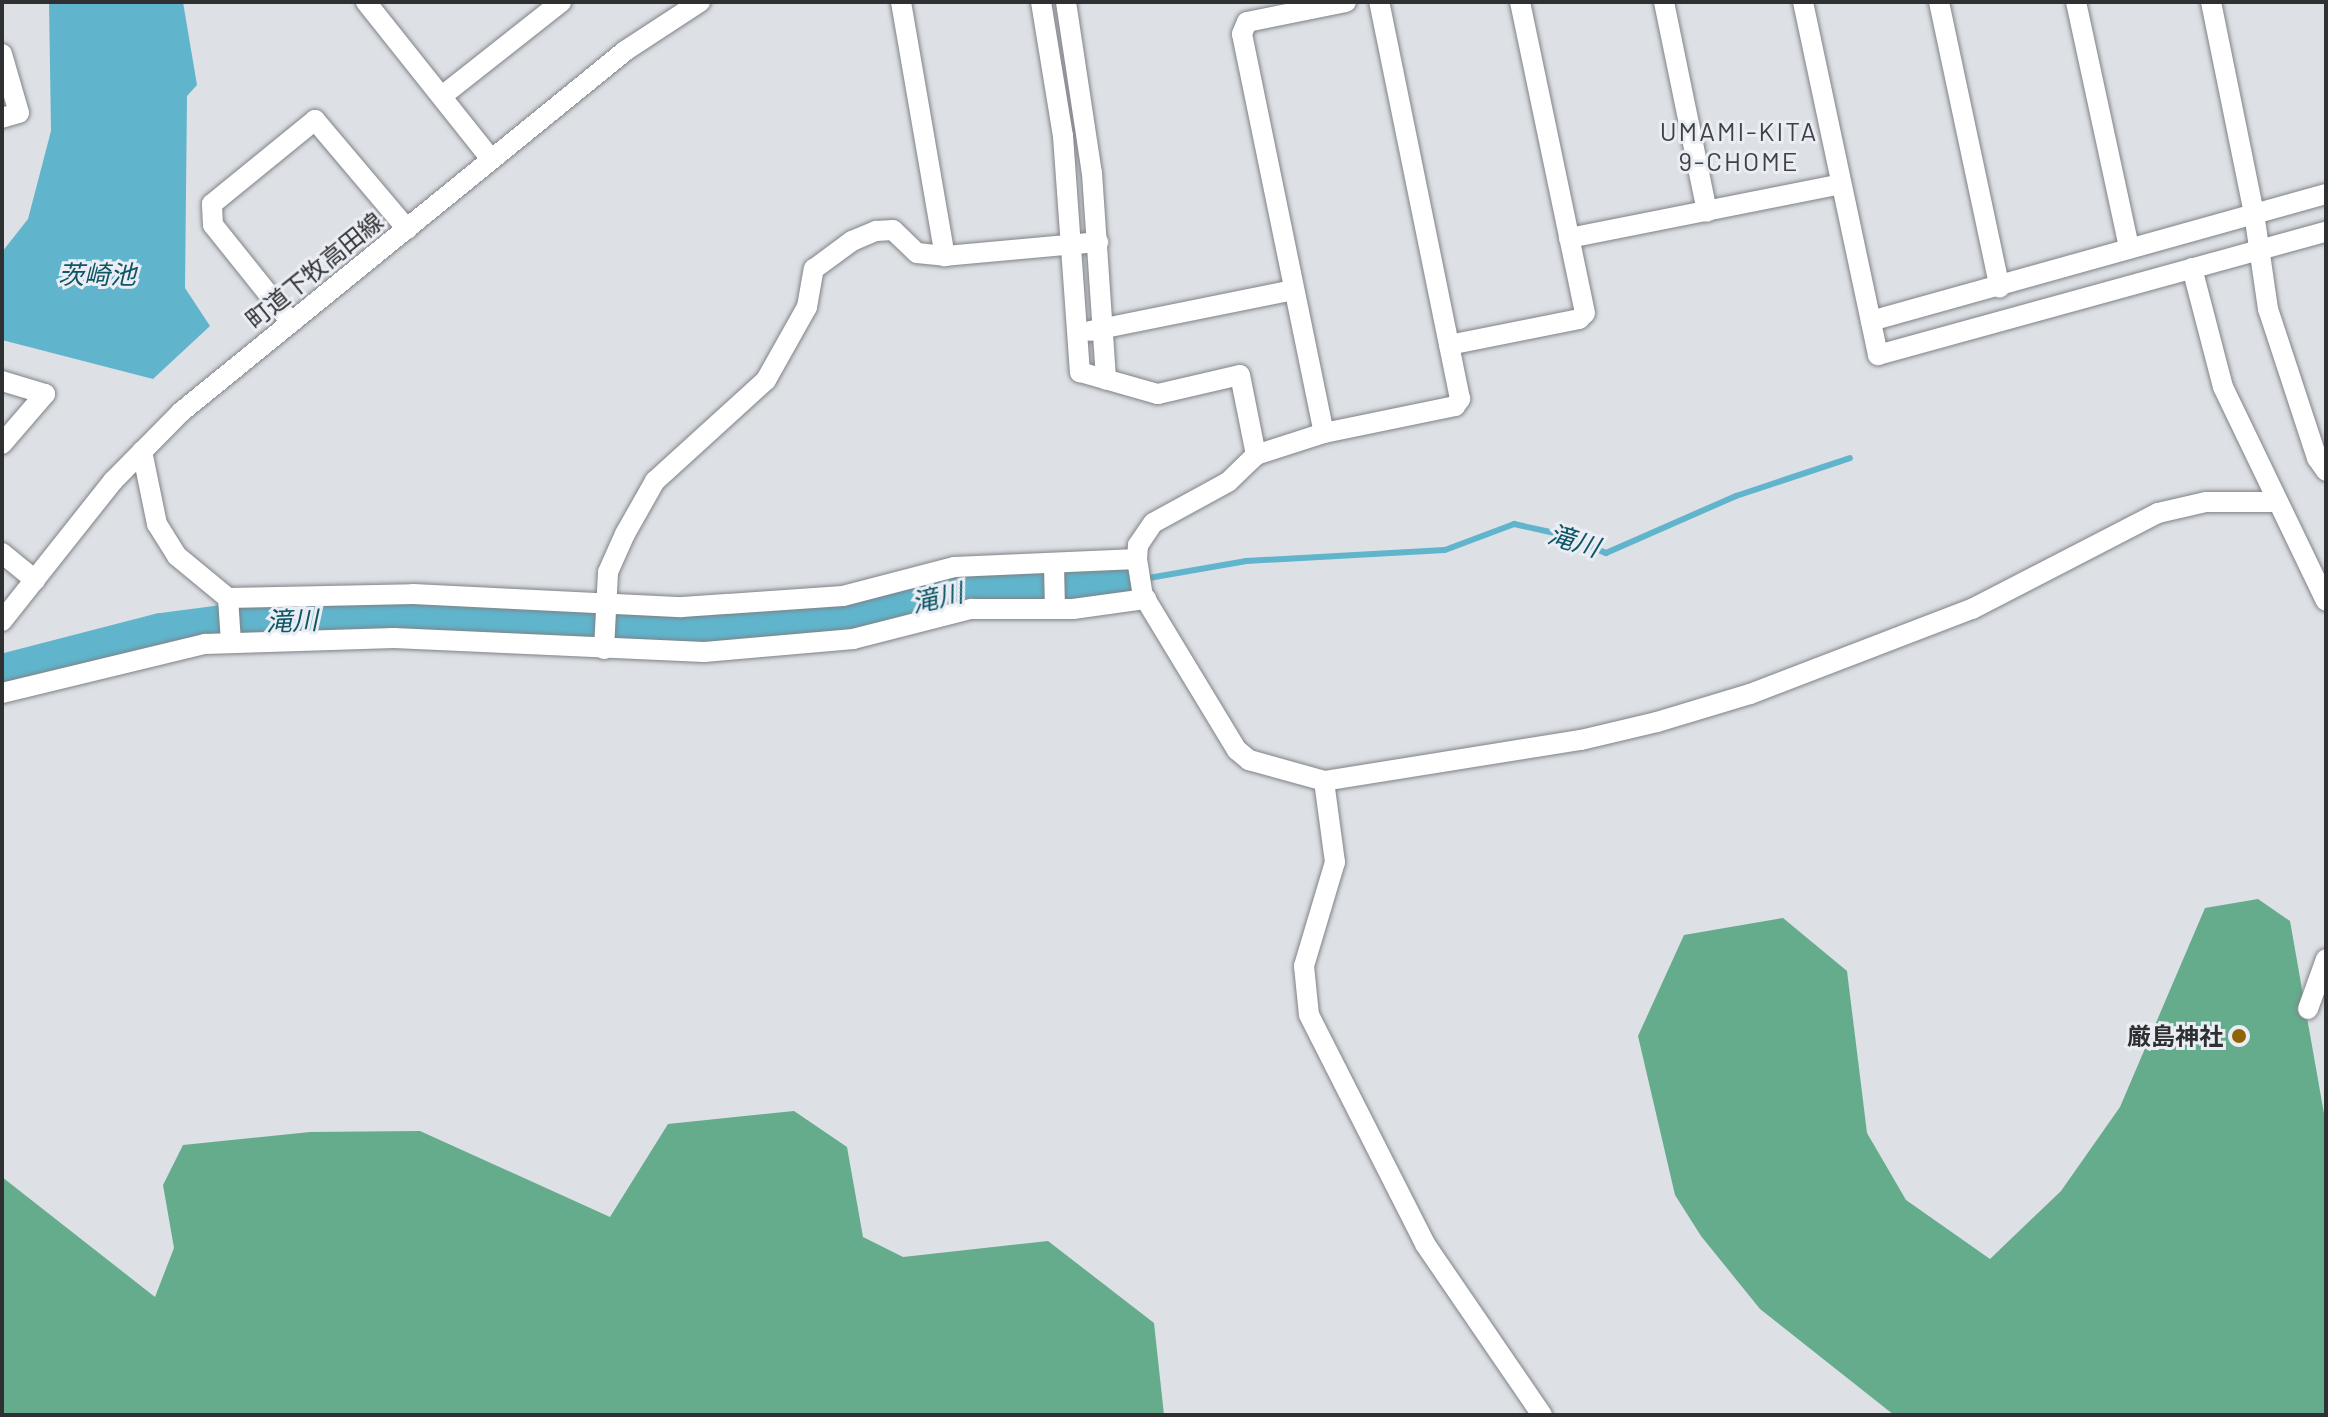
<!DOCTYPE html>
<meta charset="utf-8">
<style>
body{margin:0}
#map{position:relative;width:2328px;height:1417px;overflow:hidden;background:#dde0e5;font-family:Barlow,"Noto Sans JP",sans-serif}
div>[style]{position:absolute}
.forest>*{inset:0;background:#64ac8c}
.water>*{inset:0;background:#60b5cc}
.stream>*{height:6px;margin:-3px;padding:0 3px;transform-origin:3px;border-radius:3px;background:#60b5cc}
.river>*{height:34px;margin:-17px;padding:0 17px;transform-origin:17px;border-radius:17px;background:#60b5cc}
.roads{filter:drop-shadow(0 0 2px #7f8287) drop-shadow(0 0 2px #7f8287)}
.minor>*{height:20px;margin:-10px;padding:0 10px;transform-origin:10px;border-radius:10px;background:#fff}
.dots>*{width:22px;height:22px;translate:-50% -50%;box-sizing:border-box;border:4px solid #eaedf3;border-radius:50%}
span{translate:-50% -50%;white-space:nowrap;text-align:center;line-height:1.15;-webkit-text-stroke:6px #eaedf3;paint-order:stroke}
.street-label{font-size:24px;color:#2f3032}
.poi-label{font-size:24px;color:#2f3032;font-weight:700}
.right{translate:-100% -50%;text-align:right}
.neighbourhood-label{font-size:26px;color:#3f4145;letter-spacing:2px}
.water-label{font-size:26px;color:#0d5666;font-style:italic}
.frame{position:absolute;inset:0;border:4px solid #2f3032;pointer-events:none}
</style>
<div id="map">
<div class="forest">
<div style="clip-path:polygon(2258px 899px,2290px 921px,2326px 1125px,2326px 1415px,1894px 1415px,1760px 1309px,1701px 1236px,1675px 1195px,1638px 1036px,1684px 935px,1783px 918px,1847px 971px,1867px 1133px,1906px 1200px,1990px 1259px,2061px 1191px,2120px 1107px,2205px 908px)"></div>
<div style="clip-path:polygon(794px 1111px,847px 1147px,863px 1237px,903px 1257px,1048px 1241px,1154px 1323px,1164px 1415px,2px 1415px,2px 1177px,155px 1297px,174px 1248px,163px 1185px,183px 1145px,310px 1132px,420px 1131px,610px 1217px,668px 1124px)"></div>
</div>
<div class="water">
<div style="clip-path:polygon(49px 2px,183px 2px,197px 85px,187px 96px,185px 288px,210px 326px,153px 379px,2px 340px,2px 252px,28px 219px,51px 131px)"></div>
</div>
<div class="stream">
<div style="left:1143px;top:579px;width:105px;rotate:-9.9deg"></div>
<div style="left:1246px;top:561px;width:199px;rotate:-3.2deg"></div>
<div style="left:1445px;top:550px;width:74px;rotate:-20.6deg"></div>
<div style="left:1514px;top:524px;width:51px;rotate:12.4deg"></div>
<div style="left:1564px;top:535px;width:46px;rotate:23.2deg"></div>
<div style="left:1606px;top:553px;width:142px;rotate:-23.7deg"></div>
<div style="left:1736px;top:496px;width:120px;rotate:-18.4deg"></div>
</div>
<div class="river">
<div style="left:2px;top:671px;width:164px;rotate:-14.5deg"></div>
<div style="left:161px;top:630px;width:92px;rotate:-7.5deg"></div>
<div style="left:252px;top:618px;width:185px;rotate:-0.3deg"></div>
<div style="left:437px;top:617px;width:274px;rotate:2.3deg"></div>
<div style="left:711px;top:628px;width:158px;rotate:-5.1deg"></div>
<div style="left:868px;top:614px;width:100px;rotate:-15deg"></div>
<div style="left:965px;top:588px;width:166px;rotate:-2.4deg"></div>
</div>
<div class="roads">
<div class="minor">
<div style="left:366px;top:2px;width:201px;rotate:51.5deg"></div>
<div style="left:901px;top:2px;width:258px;rotate:80.2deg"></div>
<div style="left:945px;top:256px;width:154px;rotate:-5.2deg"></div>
<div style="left:1041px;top:2px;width:136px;rotate:80.7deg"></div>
<div style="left:1063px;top:136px;width:237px;rotate:85.9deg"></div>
<div style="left:1080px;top:372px;width:81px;rotate:15.8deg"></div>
<div style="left:1158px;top:394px;width:84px;rotate:-13deg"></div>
<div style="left:1240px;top:375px;width:82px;rotate:78.7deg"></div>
<div style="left:1066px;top:2px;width:173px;rotate:81.4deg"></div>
<div style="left:1092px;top:173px;width:207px;rotate:86.1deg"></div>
<div style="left:1346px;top:2px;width:101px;rotate:168.6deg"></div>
<div style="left:1247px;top:22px;width:13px;rotate:113deg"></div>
<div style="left:1242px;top:34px;width:407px;rotate:78.4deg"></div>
<div style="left:1324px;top:433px;width:134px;rotate:-11.6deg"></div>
<div style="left:1455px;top:406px;width:9px;rotate:-54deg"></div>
<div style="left:1460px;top:399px;width:405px;rotate:-101.5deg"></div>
<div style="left:1664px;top:2px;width:214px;rotate:78.4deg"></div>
<div style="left:1803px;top:2px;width:361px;rotate:78deg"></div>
<div style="left:1878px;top:355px;width:465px;rotate:-15.4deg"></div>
<div style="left:1939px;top:2px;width:292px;rotate:78deg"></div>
<div style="left:2076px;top:2px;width:252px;rotate:77.8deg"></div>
<div style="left:2211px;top:2px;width:215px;rotate:78.5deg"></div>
<div style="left:2254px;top:213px;width:97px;rotate:81.7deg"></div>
<div style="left:2268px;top:309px;width:157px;rotate:71.8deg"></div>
<div style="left:2317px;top:458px;width:16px;rotate:55deg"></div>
<div style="left:2px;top:54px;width:61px;rotate:73.9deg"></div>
<div style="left:19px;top:113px;width:18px;rotate:164deg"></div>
<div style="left:442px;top:96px;width:152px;rotate:-38.3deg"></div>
<div style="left:1569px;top:238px;width:277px;rotate:-11.2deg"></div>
<div style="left:2192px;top:268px;width:123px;rotate:75.4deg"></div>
<div style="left:2223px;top:387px;width:237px;rotate:64.3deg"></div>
<div style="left:290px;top:321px;width:123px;rotate:-128.7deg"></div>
<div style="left:213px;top:225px;width:21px;rotate:-93deg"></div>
<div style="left:212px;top:204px;width:133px;rotate:-39.2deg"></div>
<div style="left:315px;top:120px;width:143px;rotate:49.8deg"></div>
<div style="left:1871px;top:321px;width:472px;rotate:-15.6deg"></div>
<div style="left:1090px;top:331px;width:207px;rotate:-11.4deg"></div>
<div style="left:1449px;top:345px;width:133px;rotate:-11.3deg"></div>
<div style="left:1579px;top:319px;width:8px;rotate:-45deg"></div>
<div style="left:1585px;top:313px;width:318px;rotate:-101.8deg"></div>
<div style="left:2px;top:381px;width:45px;rotate:16.8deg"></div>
<div style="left:45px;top:394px;width:66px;rotate:130.7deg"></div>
<div style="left:1324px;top:433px;width:71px;rotate:162.1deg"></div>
<div style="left:1256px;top:455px;width:39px;rotate:136deg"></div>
<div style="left:1228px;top:482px;width:85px;rotate:151.3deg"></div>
<div style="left:1153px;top:523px;width:27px;rotate:124deg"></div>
<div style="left:1138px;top:545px;width:14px;rotate:94deg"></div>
<div style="left:1137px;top:559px;width:36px;rotate:81deg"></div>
<div style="left:1143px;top:595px;width:181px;rotate:58.8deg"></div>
<div style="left:1237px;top:750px;width:16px;rotate:40deg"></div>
<div style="left:1249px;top:760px;width:78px;rotate:15.6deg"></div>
<div style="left:1324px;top:781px;width:260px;rotate:-9.1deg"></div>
<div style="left:1581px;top:740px;width:78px;rotate:-13.3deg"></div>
<div style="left:1657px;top:722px;width:97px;rotate:-16.8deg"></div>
<div style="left:1750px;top:694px;width:238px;rotate:-21deg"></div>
<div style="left:1972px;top:609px;width:209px;rotate:-27.3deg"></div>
<div style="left:2158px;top:513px;width:49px;rotate:-12.9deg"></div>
<div style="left:2206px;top:502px;width:72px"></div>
<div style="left:142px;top:451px;width:75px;rotate:78.4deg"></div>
<div style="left:157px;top:524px;width:38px;rotate:58deg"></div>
<div style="left:177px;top:556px;width:66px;rotate:39.5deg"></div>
<div style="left:228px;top:598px;width:44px;rotate:86.1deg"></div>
<div style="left:2px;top:553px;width:43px;rotate:39.3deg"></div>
<div style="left:1054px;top:565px;width:43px;rotate:88.7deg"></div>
<div style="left:228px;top:598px;width:185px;rotate:-1.2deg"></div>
<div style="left:413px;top:594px;width:269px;rotate:2.8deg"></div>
<div style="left:682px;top:607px;width:161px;rotate:-3.9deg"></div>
<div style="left:843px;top:596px;width:115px;rotate:-14.6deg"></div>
<div style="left:954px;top:567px;width:183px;rotate:-2.5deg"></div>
<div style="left:2px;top:621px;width:179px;rotate:-51.6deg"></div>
<div style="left:113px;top:481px;width:97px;rotate:-45.4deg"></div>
<div style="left:181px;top:412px;width:572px;rotate:-39.11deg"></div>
<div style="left:625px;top:51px;width:90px;rotate:-33.2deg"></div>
<div style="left:604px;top:649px;width:77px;rotate:-87deg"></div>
<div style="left:608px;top:572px;width:42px;rotate:-65.9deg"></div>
<div style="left:625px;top:534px;width:61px;rotate:-60.5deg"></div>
<div style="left:655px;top:481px;width:150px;rotate:-42.3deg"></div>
<div style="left:766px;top:380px;width:84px;rotate:-60.7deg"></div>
<div style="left:807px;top:307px;width:39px;rotate:-80deg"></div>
<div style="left:814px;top:269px;width:47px;rotate:-36.4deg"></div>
<div style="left:852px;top:241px;width:26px;rotate:-23deg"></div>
<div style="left:876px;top:231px;width:17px;rotate:-3deg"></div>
<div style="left:893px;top:230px;width:33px;rotate:44deg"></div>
<div style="left:917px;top:253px;width:28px;rotate:6deg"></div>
<div style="left:2px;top:693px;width:209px;rotate:-13.6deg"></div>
<div style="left:205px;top:644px;width:189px;rotate:-1.8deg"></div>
<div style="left:394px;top:638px;width:310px;rotate:2.6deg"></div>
<div style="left:704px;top:652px;width:150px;rotate:-5deg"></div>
<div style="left:853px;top:639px;width:122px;rotate:-14.3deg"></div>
<div style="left:971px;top:609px;width:102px"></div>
<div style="left:1073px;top:609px;width:74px;rotate:-7.8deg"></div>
<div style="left:1324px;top:781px;width:82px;rotate:82.3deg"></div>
<div style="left:1335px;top:862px;width:109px;rotate:106.6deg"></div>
<div style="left:1304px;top:966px;width:49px;rotate:84.2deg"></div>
<div style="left:1309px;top:1015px;width:257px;rotate:63.1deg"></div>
<div style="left:1425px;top:1244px;width:207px;rotate:55.6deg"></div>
<div style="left:2308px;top:1009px;width:53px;rotate:-70.2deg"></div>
</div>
</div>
<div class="dots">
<div style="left:2239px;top:1036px;background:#8d6408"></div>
</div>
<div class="street-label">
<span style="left:314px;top:270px;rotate:-39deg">町道下牧高田線</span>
</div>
<div class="poi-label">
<span class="right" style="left:2223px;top:1036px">厳島神社</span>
</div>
<div class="neighbourhood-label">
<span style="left:1739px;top:146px">UMAMI-KITA<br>9-CHOME</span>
</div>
<div class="water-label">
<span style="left:97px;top:274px">茨崎池</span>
<span style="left:1574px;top:540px;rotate:17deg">滝川</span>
<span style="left:937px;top:597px;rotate:-13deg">滝川</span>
<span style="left:292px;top:620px;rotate:-2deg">滝川</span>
</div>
<div class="frame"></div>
</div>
